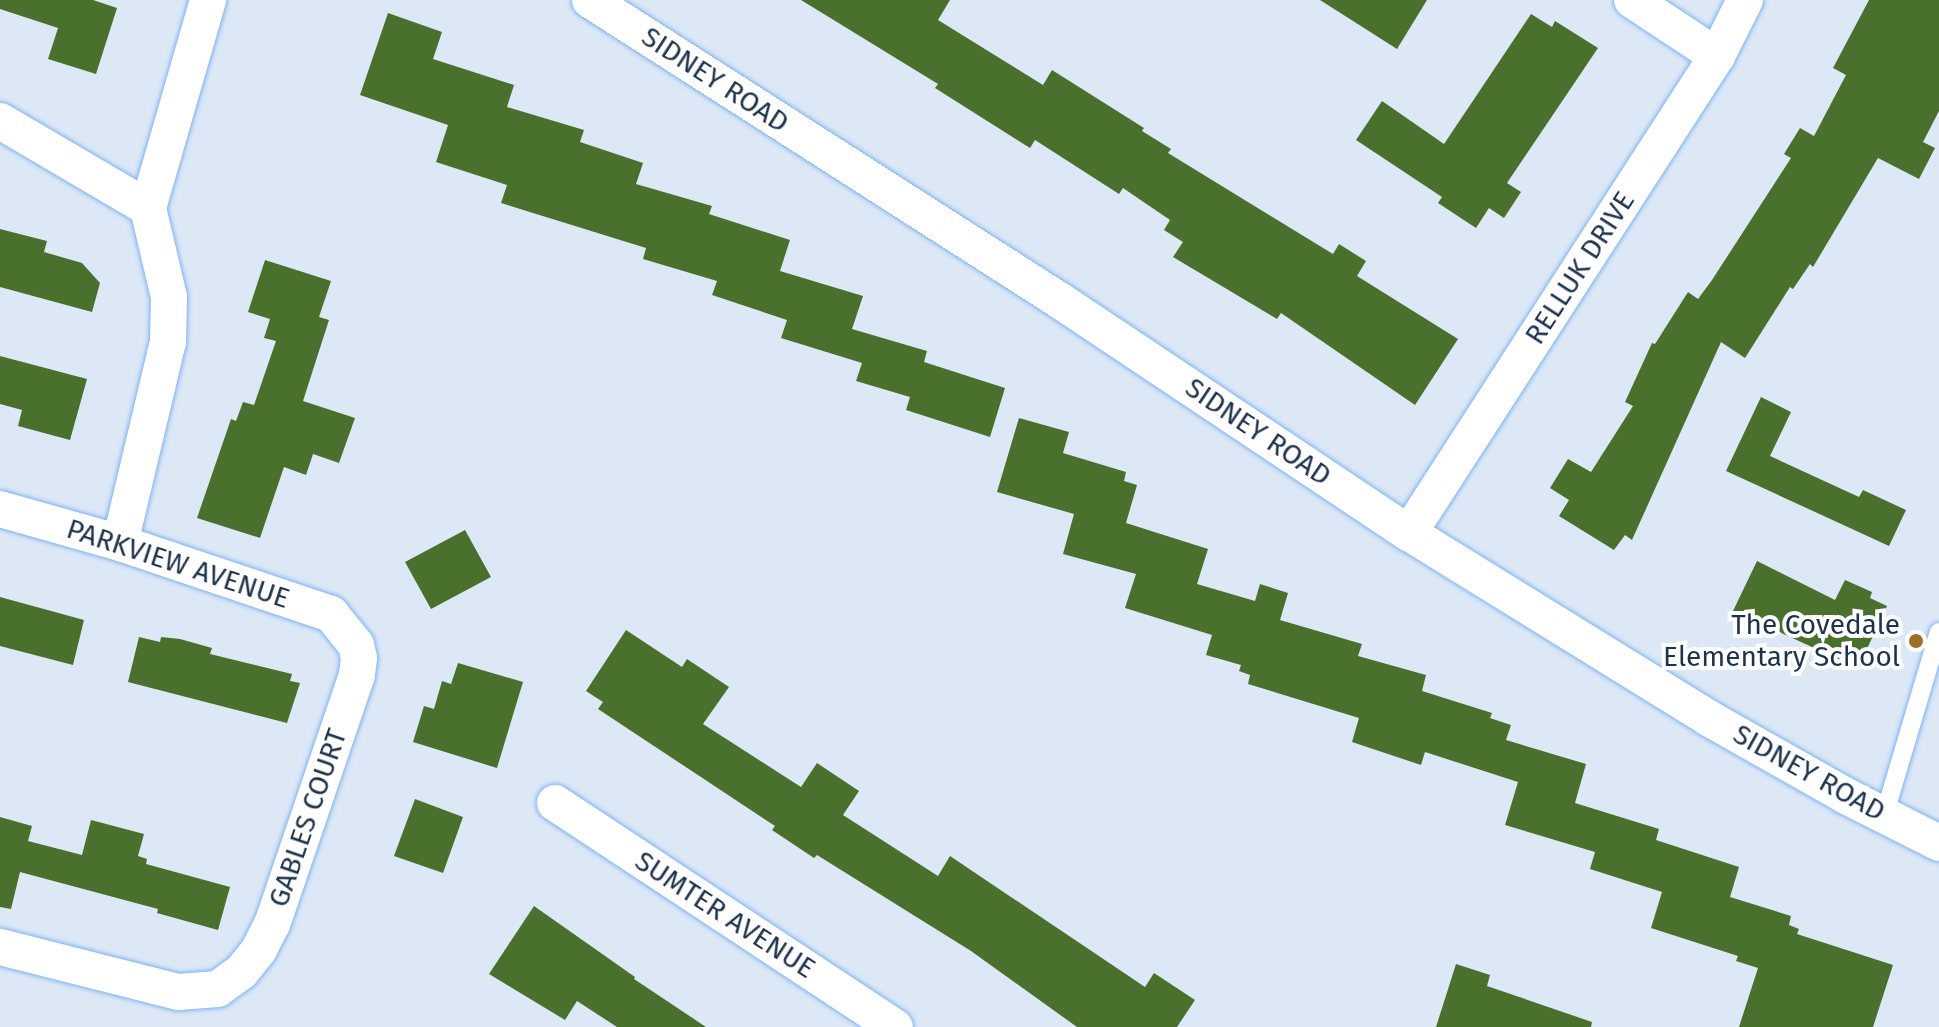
<!DOCTYPE html>
<style>
body{margin:0}
#map{position:relative;width:1939px;height:1027px;overflow:hidden;background:#dde8f6;font-family:"Fira Sans",sans-serif}
div>[style]{position:absolute}
.building>*{inset:0;background:#49712d}
.roads{filter:drop-shadow(0 0 2px #7fb3f4) drop-shadow(0 0 2px #7fb3f4)}
.service>*{height:18px;margin:-9px;padding:0 9px;transform-origin:9px;border-radius:9px;background:#fff}
.minor>*{height:36px;margin:-18px;padding:0 18px;transform-origin:18px;border-radius:18px;background:#fff}
.dots>*{width:22px;height:22px;translate:-50% -50%;box-sizing:border-box;border:4px solid #fff;border-radius:50%}
span{translate:-50% -50%;white-space:nowrap;text-align:center;line-height:1.15;-webkit-text-stroke:8px #fff;paint-order:stroke}
.street-label{font-size:28px;color:#1d324c}
.poi-label{font-size:28px;color:#1d324c}
.right{translate:-100% -50%;text-align:right}
</style>
<div id="map">
<div class="building">
<div style="clip-path:polygon(0 0,93px 0,117px 8px,96px 74px,48px 59px,58px 28px,0 9px)"></div>
<div style="clip-path:polygon(801px 0,950px 0,938px 20px,1043px 85px,1052px 70px,1144px 128px,1142px 131px,1171px 149px,1168px 153px,1333px 254px,1339px 244px,1366px 261px,1357px 276px,1458px 339px,1415px 405px,1281px 313px,1277px 319px,1173px 257px,1183px 242px,1164px 230px,1170px 220px,1123px 188px,1119px 194px,1035px 140px,1030px 148px,935px 88px,938px 84px)"></div>
<div style="clip-path:polygon(1320px 0,1427px 0,1397px 49px)"></div>
<div style="clip-path:polygon(1869px 0,1939px 0,1939px 111px,1923px 142px,1935px 148px,1919px 179px,1878px 158px,1813px 267px,1810px 264px,1793px 289px,1790px 287px,1745px 358px,1721px 342px,1632px 540px,1625px 535px,1614px 550px,1559px 516px,1569px 500px,1550px 488px,1568px 459px,1591px 472px,1633px 406px,1625px 402px,1652px 343px,1655px 344px,1688px 292px,1698px 299px,1712px 280px,1791px 158px,1784px 154px,1800px 128px,1814px 136px,1846px 75px,1833px 68px)"></div>
<div style="clip-path:polygon(388px 13px,442px 32px,433px 59px,514px 85px,507px 107px,584px 130px,580px 142px,643px 163px,636px 184px,712px 206px,709px 214px,790px 240px,780px 271px,863px 296px,852px 329px,927px 351px,924px 362px,1005px 388px,990px 437px,906px 410px,910px 397px,856px 381px,862px 363px,781px 338px,787px 320px,712px 295px,717px 281px,643px 259px,646px 248px,501px 203px,507px 185px,436px 162px,448px 125px,360px 95px)"></div>
<div style="clip-path:polygon(1531px 14px,1552px 27px,1555px 21px,1598px 48px,1507px 183px,1521px 192px,1504px 218px,1489px 208px,1476px 228px,1438px 203px,1442px 197px,1356px 140px,1382px 101px,1444px 144px)"></div>
<div style="clip-path:polygon(0 229px,47px 241px,44px 252px,82px 263px,100px 283px,92px 312px,0 287px)"></div>
<div style="clip-path:polygon(265px 260px,331px 281px,319px 317px,329px 320px,303px 401px,355px 418px,339px 463px,313px 454px,306px 475px,284px 467px,260px 538px,197px 518px,231px 419px,236px 421px,243px 402px,254px 405px,276px 341px,264px 338px,270px 319px,248px 312px)"></div>
<div style="clip-path:polygon(0 356px,87px 379px,70px 440px,18px 426px,22px 410px,0 404px)"></div>
<div style="clip-path:polygon(1761px 397px,1791px 412px,1770px 456px,1859px 497px,1863px 490px,1906px 510px,1889px 546px,1726px 471px)"></div>
<div style="clip-path:polygon(1019px 418px,1069px 432px,1063px 453px,1126px 472px,1124px 481px,1137px 485px,1126px 523px,1208px 549px,1197px 584px,1255px 601px,1260px 584px,1288px 593px,1280px 620px,1362px 644px,1358px 656px,1426px 675px,1422px 691px,1492px 713px,1490px 718px,1511px 725px,1506px 740px,1586px 764px,1575px 803px,1659px 829px,1656px 840px,1739px 867px,1730px 897px,1791px 916px,1789px 925px,1799px 929px,1797px 934px,1893px 965px,1873px 1027px,1739px 1027px,1758px 968px,1736px 961px,1738px 956px,1651px 928px,1662px 892px,1590px 869px,1595px 852px,1505px 825px,1518px 782px,1425px 752px,1421px 765px,1352px 742px,1359px 718px,1248px 684px,1250px 675px,1239px 671px,1241px 665px,1206px 655px,1212px 635px,1125px 608px,1136px 574px,1063px 554px,1074px 514px,997px 492px)"></div>
<div style="clip-path:polygon(465px 530px,491px 577px,431px 609px,405px 562px)"></div>
<div style="clip-path:polygon(1757px 561px,1835px 600px,1845px 580px,1872px 592px,1870px 598px,1887px 606px,1858px 668px,1733px 611px)"></div>
<div style="clip-path:polygon(0 597px,84px 620px,73px 665px,0 646px)"></div>
<div style="clip-path:polygon(626px 630px,682px 667px,687px 659px,729px 687px,703px 724px,801px 787px,817px 763px,859px 791px,843px 815px,938px 876px,950px 856px,1145px 987px,1154px 973px,1195px 1000px,1177px 1027px,1077px 1027px,971px 951px,817px 855px,814px 858px,772px 830px,775px 826px,598px 709px,603px 702px,586px 691px)"></div>
<div style="clip-path:polygon(139px 637px,160px 642px,161px 637px,180px 639px,212px 648px,210px 654px,292px 674px,290px 681px,300px 683px,287px 723px,128px 682px)"></div>
<div style="clip-path:polygon(458px 663px,523px 682px,497px 768px,413px 742px,424px 706px,434px 709px,442px 681px,451px 684px)"></div>
<div style="clip-path:polygon(415px 799px,463px 817px,443px 873px,394px 856px)"></div>
<div style="clip-path:polygon(0 817px,32px 826px,28px 841px,82px 855px,91px 820px,144px 834px,138px 856px,147px 859px,146px 864px,230px 887px,218px 930px,157px 913px,158px 909px,20px 872px,11px 909px,0 907px)"></div>
<div style="clip-path:polygon(534px 906px,635px 977px,634px 979px,706px 1027px,617px 1027px,577px 1001px,565px 1020px,489px 974px)"></div>
<div style="clip-path:polygon(1456px 964px,1490px 975px,1487px 986px,1592px 1022px,1591px 1027px,1436px 1027px)"></div>
</div>
<div class="roads">
<div class="service">
<div style="left:1884px;top:816px;width:192px;rotate:-73.4deg"></div>
</div>
<div class="minor">
<div style="left:590px;top:0;width:557px;rotate:32.61deg"></div>
<div style="left:1059px;top:300px;width:420px;rotate:33.7deg"></div>
<div style="left:1409px;top:533px;width:354px;rotate:31.7deg"></div>
<div style="left:1710px;top:719px;width:156px;rotate:29.5deg"></div>
<div style="left:1846px;top:796px;width:104px;rotate:26.8deg"></div>
<div style="left:1632px;top:0;width:102px;rotate:33.4deg"></div>
<div style="left:0;top:121px;width:172px;rotate:30.4deg"></div>
<div style="left:0;top:509px;width:125px;rotate:15.8deg"></div>
<div style="left:120px;top:543px;width:223px;rotate:18.6deg"></div>
<div style="left:331px;top:614px;width:40px;rotate:51deg"></div>
<div style="left:356px;top:645px;width:13px;rotate:77deg"></div>
<div style="left:359px;top:658px;width:17px;rotate:97deg"></div>
<div style="left:357px;top:675px;width:263px;rotate:108.8deg"></div>
<div style="left:272px;top:924px;width:29px;rotate:117deg"></div>
<div style="left:259px;top:950px;width:28px;rotate:129deg"></div>
<div style="left:241px;top:972px;width:29px;rotate:144deg"></div>
<div style="left:218px;top:989px;width:40px;rotate:175.7deg"></div>
<div style="left:178px;top:992px;width:184px;rotate:-165.8deg"></div>
<div style="left:1409px;top:533px;width:568px;rotate:-57.15deg"></div>
<div style="left:1717px;top:56px;width:63px;rotate:-63.4deg"></div>
<div style="left:120px;top:543px;width:207px;rotate:-76.6deg"></div>
<div style="left:168px;top:342px;width:45px;rotate:-88.7deg"></div>
<div style="left:169px;top:297px;width:91px;rotate:-103.3deg"></div>
<div style="left:148px;top:208px;width:216px;rotate:-73.9deg"></div>
<div style="left:555px;top:803px;width:407px;rotate:33.4deg"></div>
</div>
</div>
<div class="dots">
<div style="left:1916px;top:641px;background:#9f6f23"></div>
</div>
<div class="street-label">
<span style="left:715px;top:80px;rotate:33deg">SIDNEY ROAD</span>
<span style="left:1580px;top:268px;rotate:-57deg">RELLUK DRIVE</span>
<span style="left:1258px;top:432px;rotate:34deg">SIDNEY ROAD</span>
<span style="left:178px;top:564px;rotate:18deg">PARKVIEW AVENUE</span>
<span style="left:1809px;top:773px;rotate:29deg">SIDNEY ROAD</span>
<span style="left:308px;top:818px;rotate:-71deg">GABLES COURT</span>
<span style="left:725px;top:915px;rotate:33deg">SUMTER AVENUE</span>
</div>
<div class="poi-label">
<span class="right" style="left:1900px;top:641px">The Covedale<br>Elementary School</span>
</div>
</div>
